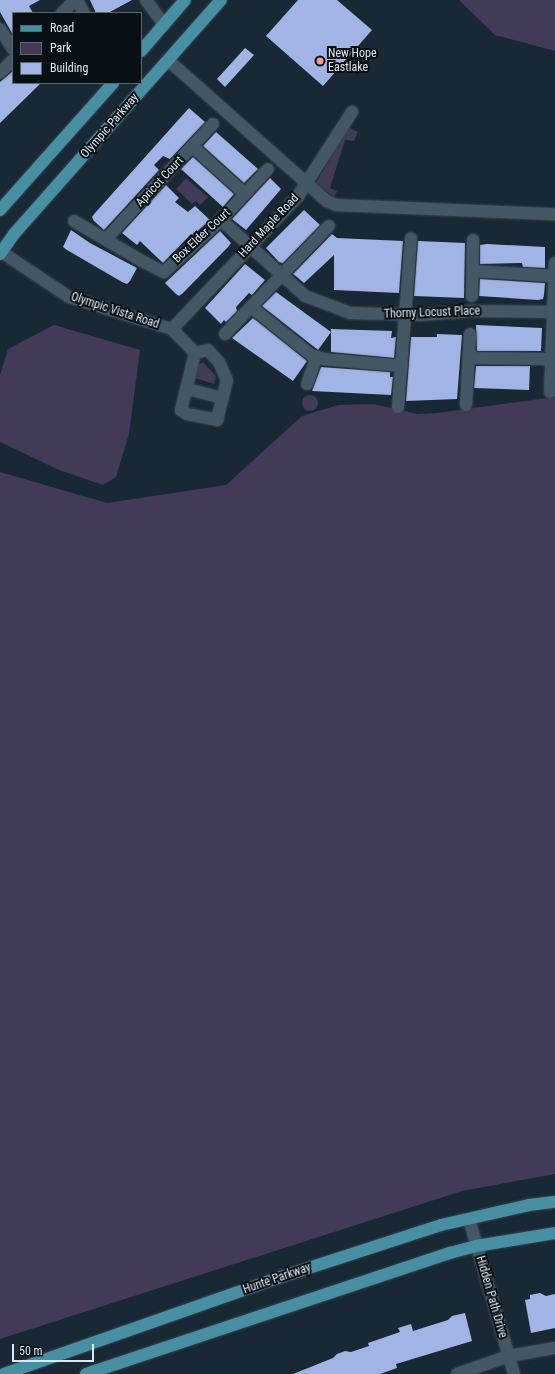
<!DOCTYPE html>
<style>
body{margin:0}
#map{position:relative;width:555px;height:1374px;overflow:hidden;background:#182834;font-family:"Roboto Condensed",sans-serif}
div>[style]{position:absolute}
.green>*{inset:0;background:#423a56}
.round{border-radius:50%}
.building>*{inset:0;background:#a2b3e5}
.roads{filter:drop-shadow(0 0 1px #37444f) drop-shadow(0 0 1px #37444f)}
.minor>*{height:12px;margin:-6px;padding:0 6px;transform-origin:6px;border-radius:6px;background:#455664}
.major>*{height:12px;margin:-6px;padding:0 6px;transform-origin:6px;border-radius:6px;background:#488fa4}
.dots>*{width:11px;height:11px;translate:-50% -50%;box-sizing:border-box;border:2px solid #091015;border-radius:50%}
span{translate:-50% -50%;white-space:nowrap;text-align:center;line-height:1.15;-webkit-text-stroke:4px #091015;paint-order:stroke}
.poi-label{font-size:12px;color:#dde8f0}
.left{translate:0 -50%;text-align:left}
.street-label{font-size:12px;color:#dde8f0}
.legend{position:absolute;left:12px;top:12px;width:130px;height:72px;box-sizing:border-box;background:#091015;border:1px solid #5e666d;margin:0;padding:5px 7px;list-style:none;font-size:12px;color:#dde8f0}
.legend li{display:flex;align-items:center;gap:8px;height:20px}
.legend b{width:20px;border:1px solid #5e666d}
.scale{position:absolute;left:12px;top:1344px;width:82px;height:18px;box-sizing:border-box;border:2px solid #dde8f0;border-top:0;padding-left:5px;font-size:12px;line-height:14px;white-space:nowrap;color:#dde8f0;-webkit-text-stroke:3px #091015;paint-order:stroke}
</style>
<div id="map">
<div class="green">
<div style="clip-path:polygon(459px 0,555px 0,555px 51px,495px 35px)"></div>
<div style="clip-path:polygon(348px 127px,358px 132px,354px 141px,345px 140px,330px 188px,337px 191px,334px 197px,316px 183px)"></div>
<div style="clip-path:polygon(186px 178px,208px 197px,200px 205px,196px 201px,192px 204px,176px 189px)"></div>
<div style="clip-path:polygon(54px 325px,140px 350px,129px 434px,116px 477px,103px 485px,59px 470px,0 442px,0 375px,8px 349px)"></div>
<div style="clip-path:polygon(203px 362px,216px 376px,214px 384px,195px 378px,197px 365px)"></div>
<div class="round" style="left:302px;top:395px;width:16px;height:16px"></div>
<div style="clip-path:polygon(555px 397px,555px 1174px,462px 1191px,0 1339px,0 472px,107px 503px,226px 485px,302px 416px,338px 405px,374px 404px,417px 414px,437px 413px)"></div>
</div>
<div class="building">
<div style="clip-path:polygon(0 0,40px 0,29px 6px,33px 13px,13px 13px,13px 35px,0 12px)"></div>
<div style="clip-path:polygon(90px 0,132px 0,108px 13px,96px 13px)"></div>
<div style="clip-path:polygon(298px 0,337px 0,372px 30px,323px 86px,266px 36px)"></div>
<div style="clip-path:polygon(245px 48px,254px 55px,225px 87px,217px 79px)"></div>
<div style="clip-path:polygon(13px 71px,13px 83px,41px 83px,0 123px,0 82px)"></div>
<div style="clip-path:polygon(189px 108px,205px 122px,170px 159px,163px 156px,154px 165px,159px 170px,104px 230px,94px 221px,92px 217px,95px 213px)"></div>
<div style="clip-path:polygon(216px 132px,258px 169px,244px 183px,203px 146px)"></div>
<div style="clip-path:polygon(193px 157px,234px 194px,223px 207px,181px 169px)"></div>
<div style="clip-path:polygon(270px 178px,281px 189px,246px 230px,232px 219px)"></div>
<div style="clip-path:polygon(166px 185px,179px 198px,175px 202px,188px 212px,195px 206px,210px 220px,193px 235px,191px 234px,163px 263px,140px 241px,137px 245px,122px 233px)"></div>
<div style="clip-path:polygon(304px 210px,320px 225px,283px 263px,279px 262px,266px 248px)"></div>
<div style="clip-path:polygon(71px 230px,90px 243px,137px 268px,130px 281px,127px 284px,122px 282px,67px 250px,63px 247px)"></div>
<div style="clip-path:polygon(220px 231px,231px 243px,228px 247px,183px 293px,179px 296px,176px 294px,165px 283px)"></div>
<div style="clip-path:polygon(332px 234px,337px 238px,403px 241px,399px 293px,334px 290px,334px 255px,304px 283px,297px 277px,293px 274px)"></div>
<div style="clip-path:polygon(418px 241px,465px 243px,464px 298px,414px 296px)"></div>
<div style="clip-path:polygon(487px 244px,545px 247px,545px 268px,523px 267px,522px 263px,480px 264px,480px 245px)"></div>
<div style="clip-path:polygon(245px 264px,265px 280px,252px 295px,249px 293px,236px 307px,237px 311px,226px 322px,224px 320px,221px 324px,205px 308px)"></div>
<div style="clip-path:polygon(480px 279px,545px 283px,544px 295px,543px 299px,538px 300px,479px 296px)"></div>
<div style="clip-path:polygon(276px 292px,331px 332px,318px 350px,262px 306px)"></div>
<div style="clip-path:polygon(253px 318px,307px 361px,293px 381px,232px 338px)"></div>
<div style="clip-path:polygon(476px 325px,542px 328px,541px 351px,477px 351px)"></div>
<div style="clip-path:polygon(331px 329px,392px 331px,391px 338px,396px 337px,394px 358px,331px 352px)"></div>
<div style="clip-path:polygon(437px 334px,462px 335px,457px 399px,406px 401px,411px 337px,437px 337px)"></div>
<div style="clip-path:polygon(476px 366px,530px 366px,529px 390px,474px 388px)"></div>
<div style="clip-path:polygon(321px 367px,390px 372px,390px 377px,393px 377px,391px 395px,312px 391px)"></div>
<div style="clip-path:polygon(540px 1293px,546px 1296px,555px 1294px,555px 1328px,531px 1333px,525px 1300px,530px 1299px,530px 1295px)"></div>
<div style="clip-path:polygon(465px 1313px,472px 1341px,396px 1364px,397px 1368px,380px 1374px,293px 1374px,333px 1358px,337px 1354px,345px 1351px,351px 1352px,369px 1346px,368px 1343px,400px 1332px,398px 1328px,411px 1324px,413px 1331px,448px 1320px,452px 1316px)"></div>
</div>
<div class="roads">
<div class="minor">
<div style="left:77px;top:0;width:15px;rotate:62deg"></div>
<div style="left:146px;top:0;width:31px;rotate:54deg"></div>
<div style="left:62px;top:13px;width:18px;rotate:-45deg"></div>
<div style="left:0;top:29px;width:24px;rotate:57deg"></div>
<div style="left:168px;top:60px;width:213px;rotate:41.6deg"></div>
<div style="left:327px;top:201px;width:10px;rotate:24deg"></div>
<div style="left:336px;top:205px;width:219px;rotate:2.4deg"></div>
<div style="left:0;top:73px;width:18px;rotate:-45deg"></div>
<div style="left:193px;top:147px;width:70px;rotate:42.1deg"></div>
<div style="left:221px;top:220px;width:113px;rotate:42.1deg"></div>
<div style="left:305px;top:296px;width:48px;rotate:20.7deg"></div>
<div style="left:350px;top:313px;width:70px;rotate:1.6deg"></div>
<div style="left:420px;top:315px;width:52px;rotate:-4.4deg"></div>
<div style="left:472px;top:311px;width:83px;rotate:0.7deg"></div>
<div style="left:74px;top:221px;width:79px;rotate:30.5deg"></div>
<div style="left:142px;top:261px;width:25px;rotate:27deg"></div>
<div style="left:164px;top:272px;width:77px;rotate:-42.4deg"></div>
<div style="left:221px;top:220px;width:69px;rotate:-47.3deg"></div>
<div style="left:106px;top:239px;width:157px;rotate:-47.1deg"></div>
<div style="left:0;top:251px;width:83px;rotate:33.7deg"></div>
<div style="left:69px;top:297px;width:108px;rotate:17.3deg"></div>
<div style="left:172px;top:329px;width:33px;rotate:46deg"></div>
<div style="left:195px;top:353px;width:59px;rotate:103.8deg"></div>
<div style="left:181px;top:410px;width:7px;rotate:34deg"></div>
<div style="left:187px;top:414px;width:31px;rotate:11deg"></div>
<div style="left:217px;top:420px;width:41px;rotate:-76deg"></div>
<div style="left:227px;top:380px;width:20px;rotate:-114deg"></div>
<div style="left:219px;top:362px;width:16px;rotate:-133deg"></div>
<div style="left:208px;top:350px;width:13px;rotate:167deg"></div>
<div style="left:473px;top:271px;width:81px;rotate:3.5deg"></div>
<div style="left:472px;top:296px;width:56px;rotate:-89deg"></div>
<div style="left:251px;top:307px;width:77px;rotate:38.7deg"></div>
<div style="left:311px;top:355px;width:13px;rotate:18deg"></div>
<div style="left:323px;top:359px;width:79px;rotate:5.1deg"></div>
<div style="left:172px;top:329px;width:183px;rotate:-46.5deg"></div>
<div style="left:298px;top:196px;width:100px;rotate:-57.3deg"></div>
<div style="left:225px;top:334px;width:150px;rotate:-46.1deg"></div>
<div style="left:469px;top:358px;width:82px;rotate:0.7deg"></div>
<div style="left:307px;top:384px;width:29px;rotate:-70deg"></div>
<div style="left:187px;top:389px;width:37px;rotate:14deg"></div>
<div style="left:550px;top:392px;width:129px;rotate:-87.8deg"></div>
<div style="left:466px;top:405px;width:71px;rotate:-86.8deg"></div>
<div style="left:398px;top:407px;width:169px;rotate:-85.6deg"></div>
<div style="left:469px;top:1219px;width:161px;rotate:73.8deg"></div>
<div style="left:457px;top:1374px;width:55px;rotate:-19.1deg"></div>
<div style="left:509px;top:1356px;width:47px;rotate:-9.9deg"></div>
</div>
<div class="major">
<div style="left:141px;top:51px;width:67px;rotate:-49.2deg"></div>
<div style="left:0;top:210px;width:170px;rotate:-48.3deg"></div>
<div style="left:0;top:254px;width:24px;rotate:-55deg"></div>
<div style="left:14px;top:234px;width:312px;rotate:-48.5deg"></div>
<div style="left:4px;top:1374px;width:293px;rotate:-19.3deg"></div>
<div style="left:281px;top:1277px;width:168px;rotate:-18deg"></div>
<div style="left:441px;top:1225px;width:90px;rotate:-12.8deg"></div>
<div style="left:529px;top:1205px;width:26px;rotate:-7deg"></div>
<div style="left:86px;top:1374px;width:384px;rotate:-18.4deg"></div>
<div style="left:450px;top:1253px;width:27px;rotate:-15deg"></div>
<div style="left:476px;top:1246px;width:80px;rotate:-9.3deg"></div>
</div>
</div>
<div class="dots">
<div style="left:320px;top:61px;background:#f49aa0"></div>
</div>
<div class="poi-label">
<span class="left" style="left:328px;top:61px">New Hope<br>Eastlake</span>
</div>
<div class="street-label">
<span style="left:110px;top:126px;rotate:-49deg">Olympic Parkway</span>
<span style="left:160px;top:182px;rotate:-47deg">Apricot Court</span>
<span style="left:269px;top:226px;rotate:-47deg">Hard Maple Road</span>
<span style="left:202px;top:236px;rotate:-43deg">Box Elder Court</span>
<span style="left:115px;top:311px;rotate:18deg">Olympic Vista Road</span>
<span style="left:432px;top:313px;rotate:-2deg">Thorny Locust Place</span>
<span style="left:277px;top:1279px;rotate:-19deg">Hunte Parkway</span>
<span style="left:491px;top:1297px;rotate:74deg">Hidden Path Drive</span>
</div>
<ul class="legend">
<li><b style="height:5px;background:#488fa4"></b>Road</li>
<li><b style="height:11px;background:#423a56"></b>Park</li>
<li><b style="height:11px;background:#a2b3e5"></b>Building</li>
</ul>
<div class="scale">50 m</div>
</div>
